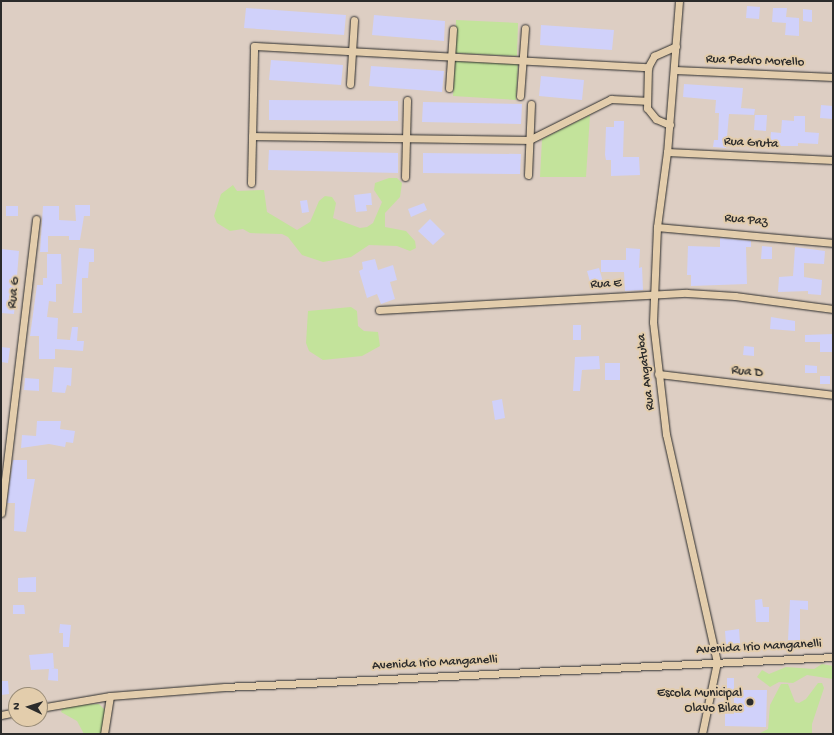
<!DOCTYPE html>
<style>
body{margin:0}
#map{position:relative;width:834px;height:735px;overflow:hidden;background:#ddcec3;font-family:"Gochi Hand",sans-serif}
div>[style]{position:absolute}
.green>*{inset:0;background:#c3e39b}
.building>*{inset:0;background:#d0d1fa}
.roads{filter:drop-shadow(0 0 1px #2b2b2b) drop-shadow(0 0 1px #2b2b2b)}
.street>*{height:7px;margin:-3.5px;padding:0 3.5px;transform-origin:3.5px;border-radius:3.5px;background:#e3cdac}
.dots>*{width:11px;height:11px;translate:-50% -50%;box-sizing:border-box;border:2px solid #e3cdac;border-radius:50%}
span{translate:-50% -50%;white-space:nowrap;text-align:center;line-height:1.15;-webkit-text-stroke:4px #e3cdac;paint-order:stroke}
.street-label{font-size:13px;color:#2b2b2b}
.poi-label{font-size:13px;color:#2b2b2b}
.right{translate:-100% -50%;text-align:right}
.frame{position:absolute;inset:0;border:2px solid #2b2b2b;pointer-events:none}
.north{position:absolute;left:8px;top:687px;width:40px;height:40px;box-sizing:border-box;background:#e3cdac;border:1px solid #998c78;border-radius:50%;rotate:274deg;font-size:11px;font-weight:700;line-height:16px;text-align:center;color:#2b2b2b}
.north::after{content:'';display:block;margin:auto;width:14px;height:18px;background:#2b2b2b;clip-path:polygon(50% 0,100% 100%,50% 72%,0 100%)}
</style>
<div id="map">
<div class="green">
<div style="clip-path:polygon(456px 20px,518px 23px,517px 56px,455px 53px)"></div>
<div style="clip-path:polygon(455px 61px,518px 64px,516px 100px,453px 96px)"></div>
<div style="clip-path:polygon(590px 115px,586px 177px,540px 177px,542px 139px)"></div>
<div style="clip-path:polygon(389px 178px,397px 178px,402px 183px,400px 197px,385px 213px,385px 227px,406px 231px,415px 241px,416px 248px,410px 251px,397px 246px,369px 245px,351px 257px,323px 262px,302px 255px,288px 237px,282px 234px,250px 233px,243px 229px,230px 231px,217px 223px,214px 216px,221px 194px,233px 185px,237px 191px,264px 190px,267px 212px,297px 230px,310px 222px,319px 201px,325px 196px,332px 197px,336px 203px,333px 218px,360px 228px,367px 227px,373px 223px,382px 202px,374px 190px,375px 183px)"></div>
<div style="clip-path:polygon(351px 307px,357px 311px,358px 326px,364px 331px,378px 332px,380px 346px,362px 356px,323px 360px,309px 351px,306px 343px,308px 311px)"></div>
<div style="clip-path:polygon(822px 664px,833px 666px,833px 679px,807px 675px,793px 683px,779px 682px,770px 687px,757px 677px,762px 670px,769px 674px,786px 667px,814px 669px)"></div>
<div style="clip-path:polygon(818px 683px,822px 683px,824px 688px,812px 724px,812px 734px,758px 734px,768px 729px,770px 705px,781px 684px,788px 684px,795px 702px,799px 703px,806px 699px)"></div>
<div style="clip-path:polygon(99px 704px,105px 710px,102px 734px,84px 734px,77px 721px,61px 712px,64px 705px)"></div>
</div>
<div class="building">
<div style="clip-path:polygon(747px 6px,760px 7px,759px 19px,746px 18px)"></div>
<div style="clip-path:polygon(246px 8px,346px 15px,344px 35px,244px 28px)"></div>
<div style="clip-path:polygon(773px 8px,787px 8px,786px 17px,799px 18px,799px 36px,785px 35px,786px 23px,772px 22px)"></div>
<div style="clip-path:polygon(803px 9px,812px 10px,812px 22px,803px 21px)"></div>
<div style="clip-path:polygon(374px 15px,445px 21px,444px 41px,372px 35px)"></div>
<div style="clip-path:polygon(541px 25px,614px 30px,612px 50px,540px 45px)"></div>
<div style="clip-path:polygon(271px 60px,343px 65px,341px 85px,269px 80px)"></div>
<div style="clip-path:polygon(371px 66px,444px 71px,442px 92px,369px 86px)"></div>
<div style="clip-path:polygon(541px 76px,584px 80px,582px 100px,539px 96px)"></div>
<div style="clip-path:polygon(684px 84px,743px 88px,741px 108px,755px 109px,754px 115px,729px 114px,726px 148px,713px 147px,714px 140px,718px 140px,719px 113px,715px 113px,716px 100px,683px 97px)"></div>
<div style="clip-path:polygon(269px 100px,398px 101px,398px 121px,269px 120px)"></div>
<div style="clip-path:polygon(423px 102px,522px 104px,521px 124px,422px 122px)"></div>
<div style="clip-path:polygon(821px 105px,833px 106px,833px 119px,820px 118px)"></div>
<div style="clip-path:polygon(755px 115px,767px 115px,766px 131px,754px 130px)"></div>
<div style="clip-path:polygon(794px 116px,805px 116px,805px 132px,819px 133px,818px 144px,798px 143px,798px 146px,781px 146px,770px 143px,771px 132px,781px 133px,782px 120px,794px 121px)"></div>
<div style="clip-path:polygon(614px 121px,624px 121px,623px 157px,639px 157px,640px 175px,611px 176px,611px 160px,606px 160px,605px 155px,606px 127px,614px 127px)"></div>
<div style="clip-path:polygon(269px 150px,398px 153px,398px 173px,268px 170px)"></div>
<div style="clip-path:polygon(423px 153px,521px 154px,520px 174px,423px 173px)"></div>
<div style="clip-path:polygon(371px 193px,372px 205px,366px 205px,367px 211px,356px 212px,354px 195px)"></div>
<div style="clip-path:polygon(307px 200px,309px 212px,302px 213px,300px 201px)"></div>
<div style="clip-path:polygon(424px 203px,427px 210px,411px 217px,408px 209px)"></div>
<div style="clip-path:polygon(75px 205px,90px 205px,90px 216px,84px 216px,80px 240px,69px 240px,69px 236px,48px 236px,48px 252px,40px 252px,43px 206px,59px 206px,59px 220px,76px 221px)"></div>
<div style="clip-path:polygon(6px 206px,18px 206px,18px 216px,6px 216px)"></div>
<div style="clip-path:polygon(430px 219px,445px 234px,433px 245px,418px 231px)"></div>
<div style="clip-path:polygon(720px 238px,751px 241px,751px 247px,746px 247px,747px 284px,691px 286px,691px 275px,687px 275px,688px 246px,720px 247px)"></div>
<div style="clip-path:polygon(762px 246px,772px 247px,772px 259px,761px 259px)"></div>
<div style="clip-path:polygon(795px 247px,825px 251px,824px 264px,804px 263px,804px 277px,822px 280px,821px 295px,808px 294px,808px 291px,778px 292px,779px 277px,793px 276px)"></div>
<div style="clip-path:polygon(79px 248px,94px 249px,94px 262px,89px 262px,88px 278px,82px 278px,82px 313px,73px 313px)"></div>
<div style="clip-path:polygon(626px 248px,640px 249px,639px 268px,642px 267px,643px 290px,625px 291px,624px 272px,601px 272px,601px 260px,626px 260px)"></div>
<div style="clip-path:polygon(2px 249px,19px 251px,14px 314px,1px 313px)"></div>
<div style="clip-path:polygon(47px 254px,61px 254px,62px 284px,56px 284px,56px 302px,49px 301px,47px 317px,58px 318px,57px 339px,70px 340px,72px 327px,78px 327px,77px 341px,84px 341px,83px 351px,55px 349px,55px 359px,39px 359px,39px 336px,30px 336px,37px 285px,43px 285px,43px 278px,47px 278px)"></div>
<div style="clip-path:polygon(375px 259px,378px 270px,393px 265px,397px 280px,390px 282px,395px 299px,381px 304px,377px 294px,367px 298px,359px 271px,363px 269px,362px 262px)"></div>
<div style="clip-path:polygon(599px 268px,603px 282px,591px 285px,587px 271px)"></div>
<div style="clip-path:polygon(771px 317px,795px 321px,795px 331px,770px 329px)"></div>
<div style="clip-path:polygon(573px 325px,581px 325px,581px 340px,573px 340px)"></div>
<div style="clip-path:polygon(833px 334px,832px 352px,820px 352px,820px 342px,805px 342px,805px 335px)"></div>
<div style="clip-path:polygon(744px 346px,754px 347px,754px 356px,743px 355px)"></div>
<div style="clip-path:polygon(1px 347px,10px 348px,8px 363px,1px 362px)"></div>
<div style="clip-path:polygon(599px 356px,600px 369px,582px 370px,580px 391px,573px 391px,575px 357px)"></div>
<div style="clip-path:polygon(605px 363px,620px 363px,620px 380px,605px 380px)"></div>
<div style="clip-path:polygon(805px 365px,817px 366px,817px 373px,805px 373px)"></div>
<div style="clip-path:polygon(54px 367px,72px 368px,71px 386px,67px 385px,65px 393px,52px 392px)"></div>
<div style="clip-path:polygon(820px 376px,830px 376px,830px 384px,820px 384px)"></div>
<div style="clip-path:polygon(25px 378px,39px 379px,39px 391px,24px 390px)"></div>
<div style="clip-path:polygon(502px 399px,505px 418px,495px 420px,492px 401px)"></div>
<div style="clip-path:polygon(37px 421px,61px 421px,60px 429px,75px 431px,73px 443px,66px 442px,65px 447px,49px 444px,21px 448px,22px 435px,36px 436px)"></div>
<div style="clip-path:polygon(13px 460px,27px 460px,27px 479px,35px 479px,26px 532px,14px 531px,15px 503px,7px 503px)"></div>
<div style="clip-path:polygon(36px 577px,36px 592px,18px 592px,18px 578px)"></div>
<div style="clip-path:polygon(762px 599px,763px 607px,769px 607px,769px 622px,756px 622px,755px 600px)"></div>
<div style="clip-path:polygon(790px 600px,808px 601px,808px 610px,800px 609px,800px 640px,788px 640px)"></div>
<div style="clip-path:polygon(13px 605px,24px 605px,25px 614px,13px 614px)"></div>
<div style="clip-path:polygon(60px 624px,71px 625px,69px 647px,63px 647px,63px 633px,59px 633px)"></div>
<div style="clip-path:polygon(739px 629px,740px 643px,726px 644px,725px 631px)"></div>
<div style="clip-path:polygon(53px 653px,54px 668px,51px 668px,58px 669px,58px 681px,48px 680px,49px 669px,31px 670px,29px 655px)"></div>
<div style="clip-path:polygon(727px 678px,734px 678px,734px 691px,727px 691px)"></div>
<div style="clip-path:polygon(1px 681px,8px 681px,9px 694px,1px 695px)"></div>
<div style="clip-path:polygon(734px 690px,767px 690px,766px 727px,725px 726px,725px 714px,734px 714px)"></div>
</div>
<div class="roads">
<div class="street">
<div style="left:679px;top:1px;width:151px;rotate:94.5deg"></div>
<div style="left:667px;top:152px;width:76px;rotate:97.6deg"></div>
<div style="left:657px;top:227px;width:95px;rotate:92.4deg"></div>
<div style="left:653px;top:322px;width:113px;rotate:83.4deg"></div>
<div style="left:666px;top:434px;width:234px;rotate:77.4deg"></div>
<div style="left:717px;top:662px;width:74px;rotate:101.8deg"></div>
<div style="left:675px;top:70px;width:158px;rotate:2.5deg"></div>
<div style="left:350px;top:84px;width:64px;rotate:-86.4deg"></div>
<div style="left:449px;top:88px;width:59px;rotate:-86.1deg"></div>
<div style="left:520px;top:96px;width:68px;rotate:-85.8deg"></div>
<div style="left:670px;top:125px;width:15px;rotate:-157deg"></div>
<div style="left:656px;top:119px;width:14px;rotate:-129deg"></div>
<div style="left:647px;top:108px;width:41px;rotate:-88.6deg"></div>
<div style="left:648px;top:67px;width:13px;rotate:-61deg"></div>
<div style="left:654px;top:56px;width:24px;rotate:-24deg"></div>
<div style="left:252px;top:136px;width:277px;rotate:0.8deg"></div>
<div style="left:529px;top:140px;width:92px;rotate:-26.6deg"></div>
<div style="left:611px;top:99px;width:34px;rotate:3deg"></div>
<div style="left:667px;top:152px;width:166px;rotate:2.8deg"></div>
<div style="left:528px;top:175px;width:71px;rotate:-87.6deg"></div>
<div style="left:405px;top:177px;width:77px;rotate:-88.5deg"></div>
<div style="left:251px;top:183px;width:137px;rotate:-88.7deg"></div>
<div style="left:254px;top:46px;width:395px;rotate:3.1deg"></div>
<div style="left:657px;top:227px;width:177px;rotate:5.2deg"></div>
<div style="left:379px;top:310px;width:308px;rotate:-3.2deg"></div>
<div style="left:687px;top:293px;width:48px;rotate:3.6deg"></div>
<div style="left:735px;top:296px;width:99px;rotate:7.6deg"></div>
<div style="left:658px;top:374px;width:176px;rotate:6.8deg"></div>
<div style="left:1px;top:513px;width:296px;rotate:-83.2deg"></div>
<div style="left:40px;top:708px;width:71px;rotate:-9.7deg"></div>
<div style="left:110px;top:696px;width:115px;rotate:-4.5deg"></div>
<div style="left:225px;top:687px;width:609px;rotate:-2.82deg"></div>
<div style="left:1px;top:715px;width:15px;rotate:-11deg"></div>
<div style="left:104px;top:734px;width:38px;rotate:-81deg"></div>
</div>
</div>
<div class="dots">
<div style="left:750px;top:702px;background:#2b2b2b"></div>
</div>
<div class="street-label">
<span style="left:755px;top:62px;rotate:2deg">Rua Pedro Morello</span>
<span style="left:751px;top:144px;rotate:3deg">Rua Gruta</span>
<span style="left:746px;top:221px;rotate:5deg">Rua Paz</span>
<span style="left:606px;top:285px;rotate:-3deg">Rua E</span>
<span style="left:15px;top:293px;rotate:-83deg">Rua G</span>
<span style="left:647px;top:372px;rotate:-97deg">Rua Angatuba</span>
<span style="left:747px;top:373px;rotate:7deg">Rua D</span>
<span style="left:759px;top:648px;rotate:-3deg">Avenida Irio Manganelli</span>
<span style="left:435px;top:664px;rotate:-3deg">Avenida Irio Manganelli</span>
</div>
<div class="poi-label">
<span class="right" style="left:742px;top:702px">Escola Municipal<br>Olavo Bilac</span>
</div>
<div class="frame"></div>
<div class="north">N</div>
</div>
